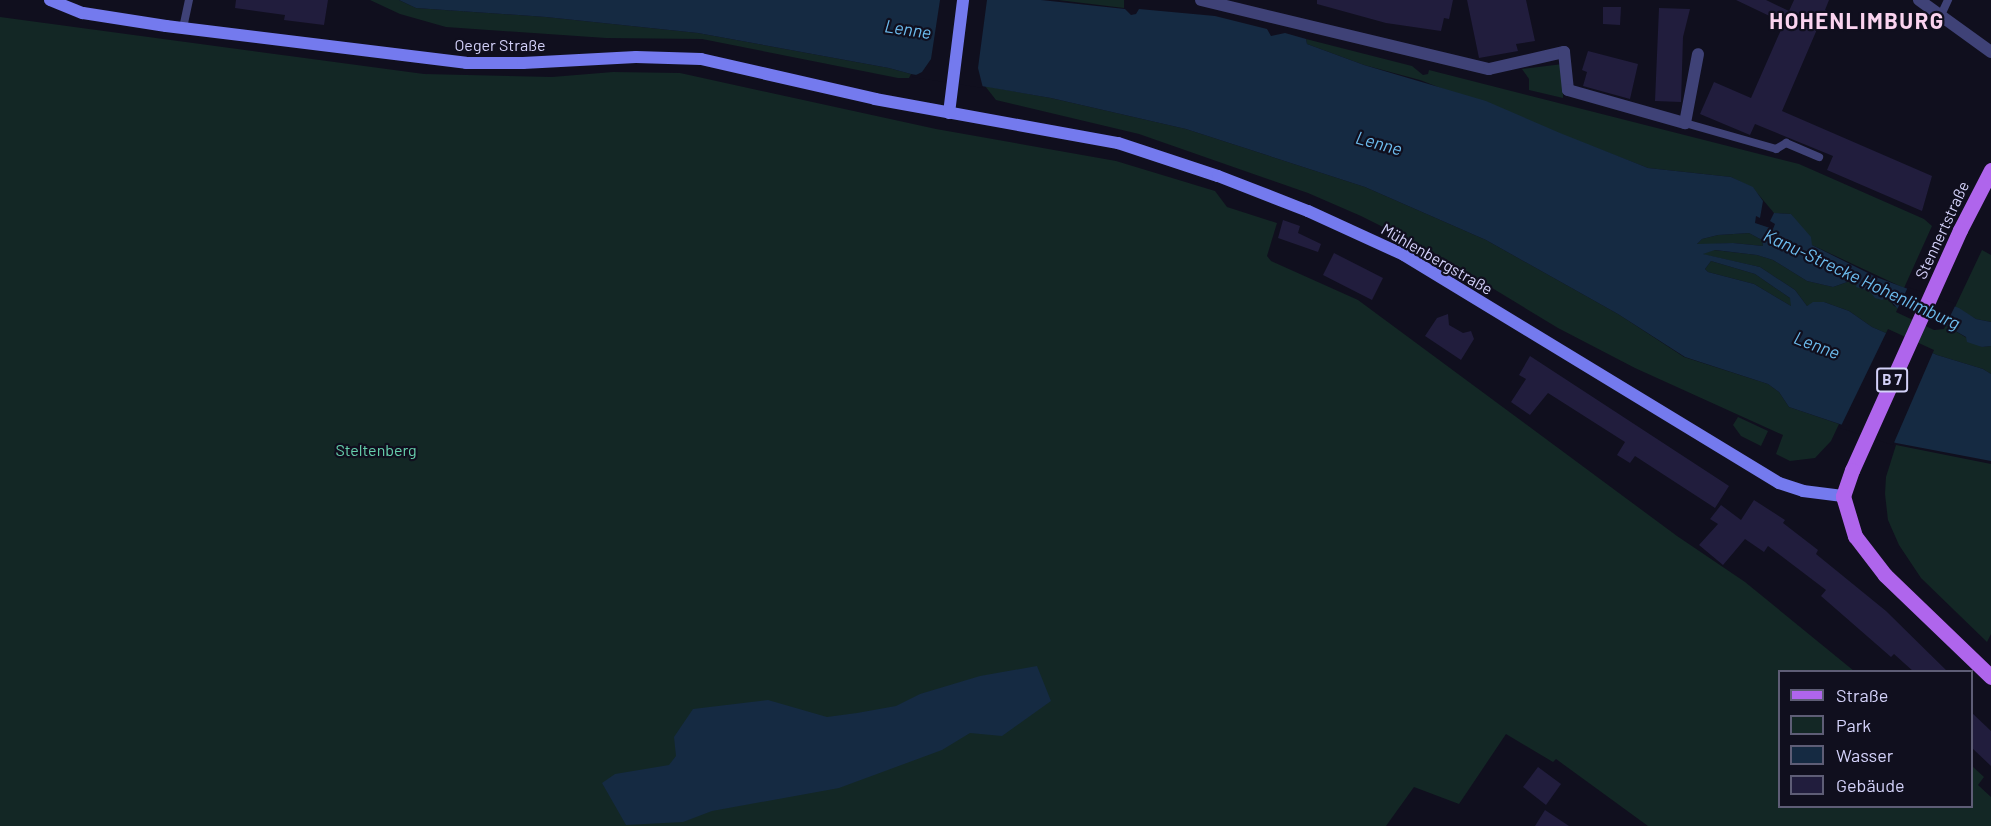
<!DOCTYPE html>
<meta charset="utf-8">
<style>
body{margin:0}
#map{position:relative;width:1991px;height:826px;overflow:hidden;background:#100f1e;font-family:Barlow,sans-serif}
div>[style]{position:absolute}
.green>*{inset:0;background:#132725}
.water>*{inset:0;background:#152a42}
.pier>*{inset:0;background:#100f1e}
.building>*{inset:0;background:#211d3d}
.lane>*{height:8px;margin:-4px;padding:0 4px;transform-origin:4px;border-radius:4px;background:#3f4277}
.street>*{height:12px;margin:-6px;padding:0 6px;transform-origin:6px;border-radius:6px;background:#3f4277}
.secondary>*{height:12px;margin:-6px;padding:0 6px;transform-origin:6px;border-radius:6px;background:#747aee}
.primary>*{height:15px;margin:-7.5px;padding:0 7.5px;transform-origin:7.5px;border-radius:7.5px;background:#af65ec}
span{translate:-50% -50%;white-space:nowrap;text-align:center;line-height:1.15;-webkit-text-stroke:4.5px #100f1e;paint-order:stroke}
.shield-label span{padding:2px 4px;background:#100f1e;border:2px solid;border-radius:4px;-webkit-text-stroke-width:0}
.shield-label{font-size:15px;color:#d3d1f9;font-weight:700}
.street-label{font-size:16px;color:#d3d1f9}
.park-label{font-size:16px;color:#67d0ad}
.water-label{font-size:18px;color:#6cbbed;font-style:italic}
.district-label{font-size:22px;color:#fad3ef;font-weight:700;letter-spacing:1.5px}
.legend{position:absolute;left:1778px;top:670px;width:195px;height:138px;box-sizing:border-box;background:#100f1e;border:2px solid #5e5d76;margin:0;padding:8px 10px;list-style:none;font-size:18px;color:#d3d1f9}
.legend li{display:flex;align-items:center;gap:12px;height:30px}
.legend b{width:30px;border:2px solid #5e5d76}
</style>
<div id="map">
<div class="green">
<div style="clip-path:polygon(370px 0,399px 0,416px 8px,546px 17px,698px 33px,889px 68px,911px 74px,909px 78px,898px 78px,702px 39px,606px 38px,446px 27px,400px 14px)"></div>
<div style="clip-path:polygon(1058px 0,1124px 0,1124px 8px)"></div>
<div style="clip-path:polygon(0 17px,424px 74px,552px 77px,613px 72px,680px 73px,936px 129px,1116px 161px,1215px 191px,1227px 207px,1277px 223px,1267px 256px,1271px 261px,1358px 300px,1677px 536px,1745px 582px,1854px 671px,1780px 672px,1780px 806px,1972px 806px,1972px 766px,1984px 777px,1978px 785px,1991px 797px,1991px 826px,1648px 826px,1556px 759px,1553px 762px,1506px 734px,1459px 804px,1414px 787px,1386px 826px,0 826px)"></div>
<div style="clip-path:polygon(1306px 39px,1412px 66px,1423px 75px,1428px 74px,1429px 70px,1799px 164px,1924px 219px,1932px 226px,1904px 288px,1812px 245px,1791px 214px,1774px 213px,1753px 188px,1731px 177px,1648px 168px,1420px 80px,1364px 65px,1307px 44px)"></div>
<div style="clip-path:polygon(1563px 64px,1563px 98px,1529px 90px,1529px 79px,1522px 69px)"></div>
<div style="clip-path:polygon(985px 86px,1051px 98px,1186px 129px,1365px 187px,1486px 240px,1618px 314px,1684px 357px,1768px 384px,1779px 392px,1789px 407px,1839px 424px,1831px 441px,1815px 458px,1790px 461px,1776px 454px,1783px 435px,1635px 368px,1558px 328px,1431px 251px,1361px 216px,1308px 193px,1139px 134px,996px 100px)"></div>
<div style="clip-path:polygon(1749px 233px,1762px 240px,1763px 246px,1733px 243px,1696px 245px,1702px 239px,1718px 235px)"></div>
<div style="clip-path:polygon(1714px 250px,1757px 255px,1773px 260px,1807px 281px,1833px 287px,1853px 280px,1887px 297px,1894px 306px,1945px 325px,1982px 347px,1991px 346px,1991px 374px,1983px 369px,1937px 355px,1872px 327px,1849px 311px,1824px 302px,1807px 306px,1795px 290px,1760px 267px,1701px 254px)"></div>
<div style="clip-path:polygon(1982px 250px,1991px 255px,1991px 322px,1976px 319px,1955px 307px)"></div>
<div style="clip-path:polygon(1711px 261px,1755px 274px,1790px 298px,1793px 303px,1791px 306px,1754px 284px,1708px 272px,1705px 269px)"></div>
<div style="clip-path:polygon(1738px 417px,1768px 431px,1761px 446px,1741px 436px,1733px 425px)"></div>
<div style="clip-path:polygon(1896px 445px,1991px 464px,1991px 634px,1987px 642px,1921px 578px,1899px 545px,1888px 520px,1885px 494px,1886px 477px)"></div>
</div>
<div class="water">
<div style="clip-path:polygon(evenodd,399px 0,1041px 0,1125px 9px,1131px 15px,1136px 14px,1139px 9px,1215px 16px,1267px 29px,1271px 36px,1285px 33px,1306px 39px,1307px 44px,1364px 65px,1486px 101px,1560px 133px,1648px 168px,1731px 177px,1753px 187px,1763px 201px,1760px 218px,1756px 216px,1755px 223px,1773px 229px,1775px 224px,1770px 221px,1774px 213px,1791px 214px,1811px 237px,1812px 245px,1876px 277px,1959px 308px,1976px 319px,1991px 322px,1991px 346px,1982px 347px,1967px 342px,1966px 337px,1945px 325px,1899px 310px,1887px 297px,1882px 300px,1875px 298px,1869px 291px,1856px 287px,1857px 282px,1853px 280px,1833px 287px,1807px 281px,1773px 260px,1757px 255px,1715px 250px,1703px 254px,1760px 267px,1795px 290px,1807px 306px,1813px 302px,1824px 302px,1849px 311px,1872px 327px,1937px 355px,1983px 369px,1991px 374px,1991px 461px,1896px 443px,1789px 407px,1779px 392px,1768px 384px,1685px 357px,1618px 314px,1486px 240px,1365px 187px,1186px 129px,1051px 98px,911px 74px,889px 68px,698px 33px,546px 17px,416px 8px,399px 0,1749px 233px,1762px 240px,1763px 246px,1733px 243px,1697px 244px,1702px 239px,1718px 235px,1749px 233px,399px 0,1711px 261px,1755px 274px,1790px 298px,1791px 306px,1754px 284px,1708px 272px,1705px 269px,1711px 261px)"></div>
<div style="clip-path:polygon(1037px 666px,1051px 701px,1002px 736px,970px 733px,942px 750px,839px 788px,712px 811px,683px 822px,626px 825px,602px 783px,615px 774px,669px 765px,676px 756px,674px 737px,693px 709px,768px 700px,827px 717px,857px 713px,896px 706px,920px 694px,980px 676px)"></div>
</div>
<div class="pier">
<div style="clip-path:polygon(940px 0,987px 0,978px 68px,983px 88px,912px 77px,922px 72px,931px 59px)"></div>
<div style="clip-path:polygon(1908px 287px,1956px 304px,1944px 329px,1934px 330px,1896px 312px)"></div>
<div style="clip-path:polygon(1888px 329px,1934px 350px,1893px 445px,1840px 428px)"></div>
</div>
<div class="building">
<div style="clip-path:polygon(236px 0,328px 0,324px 25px,284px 20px,285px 15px,235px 8px)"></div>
<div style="clip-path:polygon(1317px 0,1453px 0,1449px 19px,1444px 18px,1441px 31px,1386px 23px,1317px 4px)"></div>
<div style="clip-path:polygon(1467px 0,1526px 0,1535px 41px,1516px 44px,1518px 51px,1479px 58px)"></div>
<div style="clip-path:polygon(1736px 0,1766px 0,1789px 11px,1794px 0,1829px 0,1825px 10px,1829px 12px,1822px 28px,1818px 27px,1782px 111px,1932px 176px,1922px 211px,1827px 170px,1833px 156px,1755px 124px,1750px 135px,1700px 114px,1714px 82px,1751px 98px,1784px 23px)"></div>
<div style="clip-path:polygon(1603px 7px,1621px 7px,1620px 25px,1603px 24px)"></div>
<div style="clip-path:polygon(1659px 8px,1690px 9px,1683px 37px,1681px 102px,1655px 101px)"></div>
<div style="clip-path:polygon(1588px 51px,1638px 64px,1630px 99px,1583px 86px,1587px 72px,1582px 70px)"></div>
<div style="clip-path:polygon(1283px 220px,1300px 226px,1298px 233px,1321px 244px,1318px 252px,1278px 238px)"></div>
<div style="clip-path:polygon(1334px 253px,1383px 278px,1372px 300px,1323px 275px)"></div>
<div style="clip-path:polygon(1448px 314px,1449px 325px,1463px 333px,1471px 331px,1474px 339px,1461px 360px,1425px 336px,1437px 318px)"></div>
<div style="clip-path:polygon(1530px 356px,1729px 486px,1715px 508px,1635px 456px,1630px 463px,1617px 455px,1625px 442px,1548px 393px,1530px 415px,1511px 402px,1526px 379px,1519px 375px)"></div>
<div style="clip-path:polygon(1754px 500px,1785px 520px,1783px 523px,1818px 550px,1816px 554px,1886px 611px,1948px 672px,1914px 672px,1894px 654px,1891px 657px,1821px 596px,1826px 590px,1768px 546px,1764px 552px,1745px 539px,1723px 565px,1699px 545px,1718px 524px,1710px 519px,1721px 505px,1741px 520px)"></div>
<div style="clip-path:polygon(1971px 712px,1991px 731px,1991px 766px,1971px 747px)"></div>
<div style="clip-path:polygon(1538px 767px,1561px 784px,1546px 805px,1523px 787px)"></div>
<div style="clip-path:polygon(1545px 810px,1569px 826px,1535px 826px)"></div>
</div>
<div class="lane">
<div style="left:1941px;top:15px;width:17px;rotate:-65deg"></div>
<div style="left:183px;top:28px;width:29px;rotate:-78deg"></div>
<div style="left:1685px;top:123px;width:95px;rotate:15.9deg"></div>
<div style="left:1776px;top:149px;width:12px;rotate:-31deg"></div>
<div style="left:1786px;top:143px;width:36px;rotate:23deg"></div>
</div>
<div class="street">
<div style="left:1201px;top:0;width:296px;rotate:13.5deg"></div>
<div style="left:1489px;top:69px;width:77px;rotate:-12.8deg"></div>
<div style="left:1564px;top:52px;width:38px;rotate:84deg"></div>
<div style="left:1568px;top:90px;width:122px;rotate:15.8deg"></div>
<div style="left:1685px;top:123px;width:70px;rotate:-79.3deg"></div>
<div style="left:1919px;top:0;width:89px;rotate:35.8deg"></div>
</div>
<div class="secondary">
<div style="left:50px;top:0;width:35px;rotate:22deg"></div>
<div style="left:83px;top:13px;width:84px;rotate:8.9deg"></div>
<div style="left:166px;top:26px;width:302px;rotate:7deg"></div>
<div style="left:466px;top:63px;width:57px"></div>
<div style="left:523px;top:63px;width:113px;rotate:-3deg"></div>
<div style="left:636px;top:57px;width:65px;rotate:1.8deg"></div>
<div style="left:701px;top:59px;width:179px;rotate:12.9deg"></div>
<div style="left:875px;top:99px;width:247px;rotate:10.3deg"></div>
<div style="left:1118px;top:143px;width:105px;rotate:18.3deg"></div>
<div style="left:1218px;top:176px;width:97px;rotate:21.3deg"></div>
<div style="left:1308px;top:211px;width:106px;rotate:24.6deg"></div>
<div style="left:1404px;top:255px;width:439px;rotate:31.3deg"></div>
<div style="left:1779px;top:483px;width:25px;rotate:18deg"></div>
<div style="left:1803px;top:491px;width:40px;rotate:7.1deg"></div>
<div style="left:949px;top:113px;width:114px;rotate:-82.9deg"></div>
</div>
<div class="primary">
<div style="left:1991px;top:170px;width:68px;rotate:117.3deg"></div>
<div style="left:1960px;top:230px;width:263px;rotate:114.2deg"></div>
<div style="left:1852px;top:470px;width:28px;rotate:109deg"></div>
<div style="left:1843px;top:496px;width:42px;rotate:73.3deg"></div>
<div style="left:1855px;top:536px;width:49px;rotate:52.4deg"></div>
<div style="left:1885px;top:575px;width:147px;rotate:43.9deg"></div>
</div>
<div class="shield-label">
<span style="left:1892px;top:380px">B 7</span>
</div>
<div class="street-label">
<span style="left:500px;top:45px">Oeger Straße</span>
<span style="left:1942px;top:230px;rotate:-65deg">Stennertstraße</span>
<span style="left:1437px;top:259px;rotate:30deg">Mühlenbergstraße</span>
</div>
<div class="park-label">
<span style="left:376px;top:450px">Steltenberg</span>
</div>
<div class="water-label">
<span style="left:908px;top:29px;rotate:9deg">Lenne</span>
<span style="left:1379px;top:143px;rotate:16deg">Lenne</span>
<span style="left:1862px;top:279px;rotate:25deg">Kanu-Strecke Hohenlimburg</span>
<span style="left:1817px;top:345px;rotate:21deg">Lenne</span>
</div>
<div class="district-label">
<span style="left:1857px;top:21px">HOHENLIMBURG</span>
</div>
<ul class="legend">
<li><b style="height:8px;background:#af65ec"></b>Straße</li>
<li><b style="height:16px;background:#132725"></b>Park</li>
<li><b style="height:16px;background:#152a42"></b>Wasser</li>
<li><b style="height:16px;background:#211d3d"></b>Gebäude</li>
</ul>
</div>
